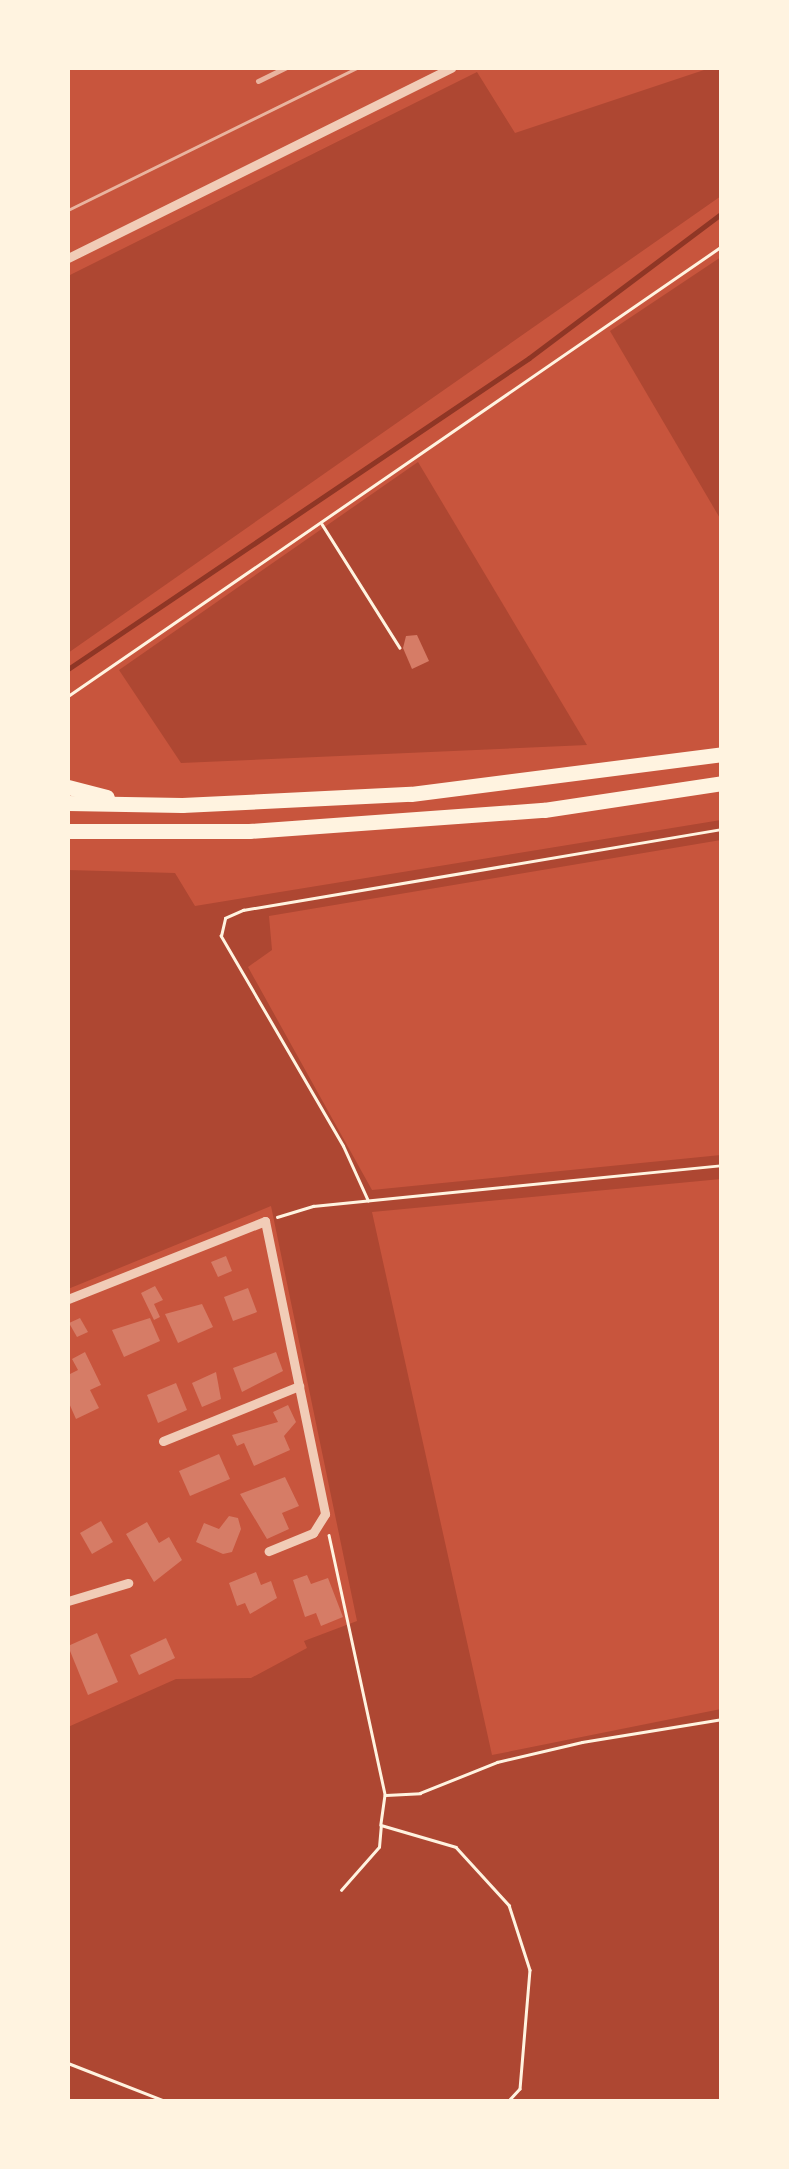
<!DOCTYPE html>
<style>
body{margin:0}
#map{position:relative;width:789px;height:2169px;overflow:hidden;background:#c8553d;font-family:"Work Sans",sans-serif}
div>[style]{position:absolute}
.green>*{inset:0;background:#ae4732}
.stream>*{height:5px;margin:-2.5px;padding:0 2.5px;transform-origin:2.5px;border-radius:2.5px;background:#8f3625}
.building>*{inset:0;background:#d67c66}
.path>*{height:2.5px;margin:-1.25px;padding:0 1.25px;transform-origin:1.25px;border-radius:1.25px;background:#fff3e0}
.minor>*{height:9px;margin:-4.5px;padding:0 4.5px;transform-origin:4.5px;border-radius:4.5px;background:#f1ccb7}
.trunk>*{height:15px;margin:-7.5px;padding:0 7.5px;transform-origin:7.5px;border-radius:7.5px;background:#fff3e0}
.tram>*{height:2.5px;margin:-1.25px;padding:0 1.25px;transform-origin:1.25px;border-radius:1.25px;background:#e9b49f}
.rail>*{height:5px;margin:-2.5px;padding:0 2.5px;transform-origin:2.5px;border-radius:2.5px;background:#e9b49f}
span{translate:-50% -50%;white-space:nowrap;text-align:center;line-height:1.15;-webkit-text-stroke:8px #fff3e0;paint-order:stroke}
.frame{position:absolute;inset:0;border:70px solid #fff3e0;pointer-events:none}
</style>
<div id="map">
<div class="green">
<div style="clip-path:polygon(710px 68px,721px 68px,721px 196px,68px 653px,68px 276px,477px 72px,515px 133px)"></div>
<div style="clip-path:polygon(721px 257px,721px 520px,610px 331px)"></div>
<div style="clip-path:polygon(418px 462px,587px 745px,181px 763px,119px 670px)"></div>
<div style="clip-path:polygon(721px 820px,721px 840px,269px 916px,272px 950px,248px 967px,372px 1190px,721px 1155px,721px 1179px,372px 1212px,492px 1755px,721px 1709px,721px 2101px,68px 2101px,68px 1727px,176px 1679px,251px 1678px,307px 1648px,304px 1641px,357px 1621px,271px 1206px,68px 1289px,68px 870px,175px 873px,195px 906px)"></div>
</div>
<div class="stream">
<div style="left:68px;top:669px;width:556px;rotate:-34deg"></div>
<div style="left:529px;top:358px;width:241px;rotate:-36.9deg"></div>
</div>
<div class="building">
<div style="clip-path:polygon(417px 635px,429px 661px,412px 669px,403px 648px,406px 636px)"></div>
<div style="clip-path:polygon(226px 1256px,232px 1271px,218px 1277px,211px 1262px)"></div>
<div style="clip-path:polygon(155px 1286px,163px 1300px,154px 1304px,160px 1317px,154px 1320px,141px 1293px)"></div>
<div style="clip-path:polygon(248px 1288px,257px 1312px,233px 1321px,224px 1297px)"></div>
<div style="clip-path:polygon(202px 1304px,213px 1327px,178px 1343px,165px 1314px)"></div>
<div style="clip-path:polygon(80px 1318px,88px 1332px,77px 1337px,69px 1323px)"></div>
<div style="clip-path:polygon(150px 1318px,160px 1341px,124px 1357px,112px 1330px)"></div>
<div style="clip-path:polygon(85px 1352px,101px 1385px,90px 1390px,99px 1408px,76px 1419px,68px 1401px,68px 1375px,78px 1370px,72px 1359px)"></div>
<div style="clip-path:polygon(276px 1352px,283px 1371px,242px 1392px,233px 1368px)"></div>
<div style="clip-path:polygon(216px 1372px,221px 1399px,202px 1407px,192px 1383px)"></div>
<div style="clip-path:polygon(176px 1383px,187px 1410px,158px 1423px,147px 1395px)"></div>
<div style="clip-path:polygon(288px 1405px,296px 1422px,284px 1436px,290px 1450px,254px 1466px,244px 1443px,237px 1446px,232px 1435px,278px 1422px,273px 1412px)"></div>
<div style="clip-path:polygon(219px 1454px,230px 1479px,190px 1496px,179px 1471px)"></div>
<div style="clip-path:polygon(285px 1477px,299px 1506px,282px 1513px,289px 1529px,267px 1539px,240px 1494px)"></div>
<div style="clip-path:polygon(229px 1516px,238px 1518px,241px 1529px,232px 1552px,223px 1554px,196px 1542px,204px 1523px,219px 1529px)"></div>
<div style="clip-path:polygon(101px 1521px,113px 1542px,92px 1554px,80px 1533px)"></div>
<div style="clip-path:polygon(147px 1522px,159px 1543px,169px 1537px,182px 1560px,154px 1582px,126px 1534px)"></div>
<div style="clip-path:polygon(256px 1572px,261px 1585px,271px 1581px,277px 1598px,250px 1614px,245px 1603px,237px 1606px,229px 1583px)"></div>
<div style="clip-path:polygon(307px 1575px,311px 1584px,328px 1578px,343px 1617px,321px 1626px,316px 1613px,305px 1617px,293px 1580px)"></div>
<div style="clip-path:polygon(97px 1633px,118px 1682px,88px 1695px,68px 1646px)"></div>
<div style="clip-path:polygon(166px 1638px,175px 1658px,139px 1675px,130px 1655px)"></div>
</div>
<div class="path">
<div style="left:322px;top:524px;width:146px;rotate:57.8deg"></div>
<div style="left:68px;top:696px;width:794px;rotate:-34.53deg"></div>
<div style="left:368px;top:1201px;width:60px;rotate:-114.4deg"></div>
<div style="left:343px;top:1146px;width:243px;rotate:-120.2deg"></div>
<div style="left:221px;top:936px;width:18px;rotate:-77deg"></div>
<div style="left:225px;top:918px;width:20px;rotate:-24deg"></div>
<div style="left:243px;top:910px;width:486px;rotate:-9.6deg"></div>
<div style="left:277px;top:1217px;width:38px;rotate:-17deg"></div>
<div style="left:313px;top:1206px;width:411px;rotate:-5.7deg"></div>
<div style="left:329px;top:1535px;width:266px;rotate:77.8deg"></div>
<div style="left:385px;top:1795px;width:30px;rotate:98deg"></div>
<div style="left:381px;top:1825px;width:78px;rotate:16.3deg"></div>
<div style="left:456px;top:1847px;width:79px;rotate:47.6deg"></div>
<div style="left:509px;top:1905px;width:68px;rotate:72.1deg"></div>
<div style="left:530px;top:1970px;width:119px;rotate:94.8deg"></div>
<div style="left:520px;top:2089px;width:18px;rotate:133deg"></div>
<div style="left:386px;top:1795px;width:34px;rotate:-3deg"></div>
<div style="left:420px;top:1793px;width:83px;rotate:-21.9deg"></div>
<div style="left:497px;top:1762px;width:87px;rotate:-13.2deg"></div>
<div style="left:582px;top:1742px;width:142px;rotate:-9.3deg"></div>
<div style="left:341px;top:1890px;width:57px;rotate:-48.5deg"></div>
<div style="left:379px;top:1847px;width:21px;rotate:-85deg"></div>
<div style="left:68px;top:2063px;width:107px;rotate:21.3deg"></div>
</div>
<div class="minor">
<div style="left:68px;top:258px;width:428px;rotate:-26.4deg"></div>
<div style="left:68px;top:1299px;width:212px;rotate:-21.6deg"></div>
<div style="left:265px;top:1221px;width:299px;rotate:78.4deg"></div>
<div style="left:325px;top:1514px;width:22px;rotate:122deg"></div>
<div style="left:313px;top:1533px;width:48px;rotate:157.8deg"></div>
<div style="left:163px;top:1441px;width:147px;rotate:-22deg"></div>
<div style="left:68px;top:1601px;width:63px;rotate:-16.7deg"></div>
</div>
<div class="trunk">
<div style="left:68px;top:787px;width:40px;rotate:14.4deg"></div>
<div style="left:68px;top:803px;width:114px;rotate:1deg"></div>
<div style="left:182px;top:805px;width:229px;rotate:-2.8deg"></div>
<div style="left:411px;top:794px;width:314px;rotate:-7.3deg"></div>
<div style="left:68px;top:831px;width:181px"></div>
<div style="left:249px;top:831px;width:296px;rotate:-4.1deg"></div>
<div style="left:544px;top:810px;width:180px;rotate:-8.6deg"></div>
</div>
<div class="tram">
<div style="left:68px;top:210px;width:322px;rotate:-26.2deg"></div>
</div>
<div class="rail">
<div style="left:258px;top:81px;width:30px;rotate:-26deg"></div>
</div>
<div class="frame"></div>
</div>
